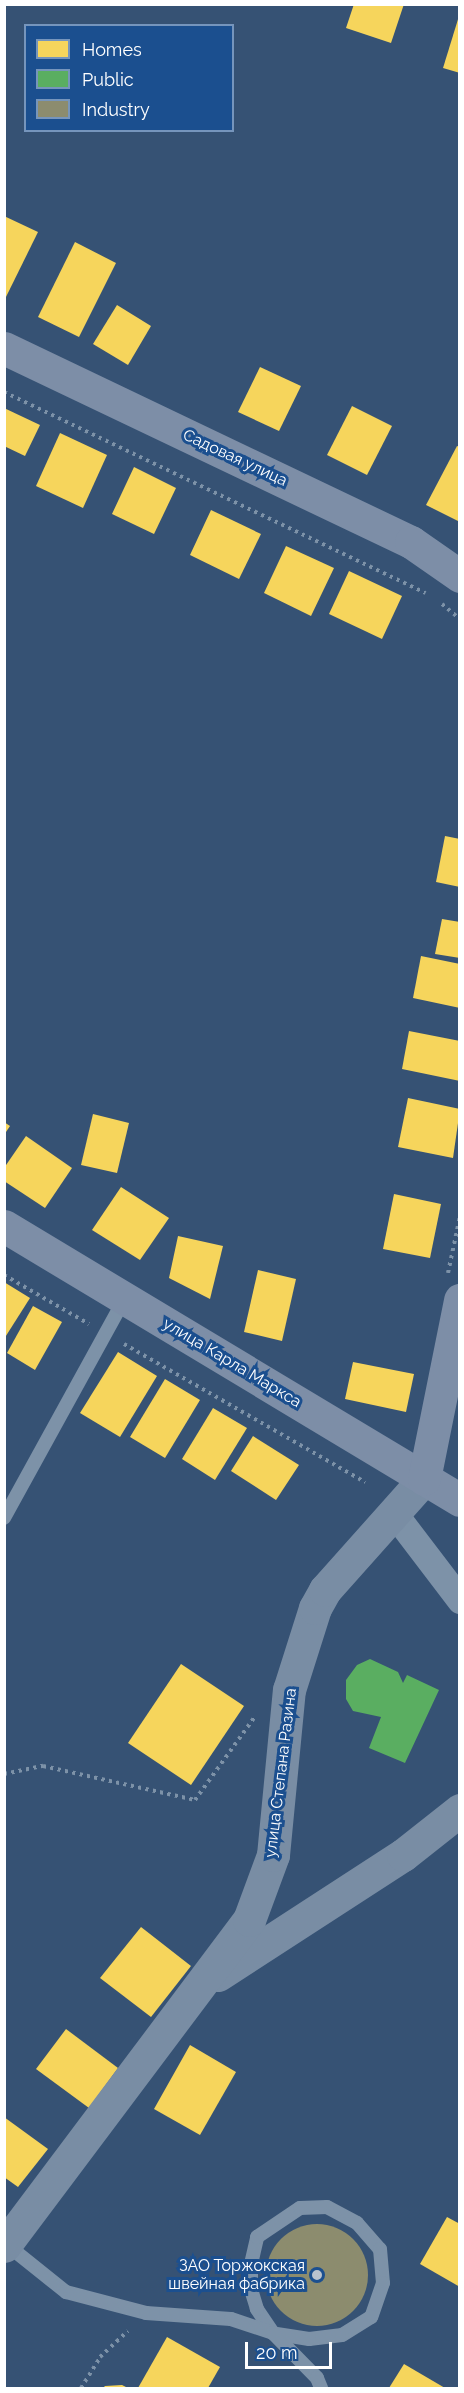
<!DOCTYPE html>
<meta charset="utf-8">
<style>
body{margin:0}
#map{position:relative;width:464px;height:2393px;overflow:hidden;background:#365274;font-family:Raleway,sans-serif}
div>[style]{position:absolute}
.homes>*{inset:0;background:#f6d55c}
.public>*{inset:0;background:#5aae61}
.industry>*{inset:0;background:#8c8c6e}
.round{border-radius:50%}
.path>*{height:4px;margin-top:-2px;transform-origin:0;background:repeating-linear-gradient(90deg,#7d92a8 0 3px,transparent 0 7.5px)}
.lane>*{height:14px;margin:-7px;padding:0 7px;transform-origin:7px;border-radius:7px;background:#7d92a8}
.street>*{height:27px;margin:-13.5px;padding:0 13.5px;transform-origin:13.5px;border-radius:13.5px;background:#7d92a8}
.secondary>*{height:33px;margin:-16.5px;padding:0 16.5px;transform-origin:16.5px;border-radius:16.5px;background:#798da4}
.primary>*{height:33px;margin:-16.5px;padding:0 16.5px;transform-origin:16.5px;border-radius:16.5px;background:#7d8ea7}
.dots>*{width:16px;height:16px;translate:-50% -50%;box-sizing:border-box;border:3px solid #1b4f8f;border-radius:50%}
span{translate:-50% -50%;white-space:nowrap;text-align:center;line-height:1.15;-webkit-text-stroke:6px #1b4f8f;paint-order:stroke}
.street-label{font-size:16px;color:#fff}
.poi-label{font-size:16px;color:#fff}
.right{translate:-100% -50%;text-align:right}
.frame{position:absolute;inset:0;border:6px solid #fff;pointer-events:none}
.legend{position:absolute;left:24px;top:24px;width:210px;height:108px;box-sizing:border-box;background:#1b4f8f;border:2px solid #7695bc;margin:0;padding:8px 10px;list-style:none;font-size:18px;color:#fff}
.legend li{display:flex;align-items:center;gap:12px;height:30px}
.legend b{width:30px;border:2px solid #7695bc}
.scale{position:absolute;left:245px;top:2342px;width:87px;height:27px;box-sizing:border-box;border:3px solid #fff;border-top:0;padding-left:8px;font-size:18px;line-height:21px;white-space:nowrap;color:#fff;-webkit-text-stroke:4px #1b4f8f;paint-order:stroke}
</style>
<div id="map">
<div class="homes">
<div style="clip-path:polygon(354px 4px,404px 4px,391px 43px,346px 28px)"></div>
<div style="clip-path:polygon(459px 16px,460px 16px,460px 73px,443px 68px)"></div>
<div style="clip-path:polygon(4px 216px,38px 232px,4px 301px)"></div>
<div style="clip-path:polygon(75px 242px,116px 263px,79px 337px,38px 317px)"></div>
<div style="clip-path:polygon(117px 305px,151px 326px,128px 365px,93px 344px)"></div>
<div style="clip-path:polygon(260px 367px,301px 386px,279px 431px,238px 412px)"></div>
<div style="clip-path:polygon(352px 406px,392px 426px,367px 475px,327px 455px)"></div>
<div style="clip-path:polygon(4px 408px,40px 425px,25px 456px,4px 446px)"></div>
<div style="clip-path:polygon(60px 433px,107px 455px,83px 508px,36px 486px)"></div>
<div style="clip-path:polygon(457px 446px,460px 447px,460px 522px,426px 505px)"></div>
<div style="clip-path:polygon(134px 467px,176px 488px,154px 534px,112px 514px)"></div>
<div style="clip-path:polygon(211px 510px,261px 534px,239px 579px,190px 555px)"></div>
<div style="clip-path:polygon(286px 546px,334px 568px,311px 616px,264px 593px)"></div>
<div style="clip-path:polygon(349px 571px,402px 596px,382px 639px,329px 614px)"></div>
<div style="clip-path:polygon(445px 836px,460px 839px,460px 887px,436px 882px)"></div>
<div style="clip-path:polygon(442px 919px,460px 922px,460px 958px,435px 954px)"></div>
<div style="clip-path:polygon(421px 956px,460px 964px,460px 1008px,413px 998px)"></div>
<div style="clip-path:polygon(409px 1031px,460px 1041px,460px 1081px,402px 1069px)"></div>
<div style="clip-path:polygon(408px 1098px,460px 1109px,453px 1158px,398px 1147px)"></div>
<div style="clip-path:polygon(93px 1114px,129px 1123px,117px 1173px,81px 1165px)"></div>
<div style="clip-path:polygon(4px 1122px,10px 1126px,4px 1135px)"></div>
<div style="clip-path:polygon(26px 1136px,72px 1168px,45px 1208px,4px 1181px,4px 1168px)"></div>
<div style="clip-path:polygon(121px 1187px,169px 1218px,140px 1260px,92px 1230px)"></div>
<div style="clip-path:polygon(394px 1194px,441px 1204px,430px 1258px,383px 1249px)"></div>
<div style="clip-path:polygon(178px 1236px,223px 1246px,210px 1299px,169px 1278px)"></div>
<div style="clip-path:polygon(258px 1270px,296px 1279px,282px 1341px,244px 1332px)"></div>
<div style="clip-path:polygon(4px 1282px,30px 1298px,4px 1339px)"></div>
<div style="clip-path:polygon(33px 1306px,62px 1322px,35px 1370px,7px 1353px)"></div>
<div style="clip-path:polygon(118px 1352px,157px 1376px,120px 1437px,80px 1413px)"></div>
<div style="clip-path:polygon(353px 1362px,414px 1374px,406px 1412px,345px 1399px)"></div>
<div style="clip-path:polygon(165px 1379px,200px 1400px,165px 1458px,130px 1437px)"></div>
<div style="clip-path:polygon(213px 1408px,247px 1428px,215px 1480px,182px 1459px)"></div>
<div style="clip-path:polygon(253px 1436px,299px 1465px,276px 1500px,231px 1471px)"></div>
<div style="clip-path:polygon(181px 1664px,244px 1706px,191px 1785px,128px 1743px)"></div>
<div style="clip-path:polygon(141px 1927px,191px 1966px,151px 2017px,100px 1978px)"></div>
<div style="clip-path:polygon(66px 2029px,118px 2068px,89px 2108px,36px 2069px)"></div>
<div style="clip-path:polygon(190px 2045px,236px 2072px,200px 2135px,154px 2109px)"></div>
<div style="clip-path:polygon(4px 2117px,48px 2149px,18px 2187px,4px 2177px)"></div>
<div style="clip-path:polygon(447px 2217px,460px 2224px,460px 2287px,420px 2264px)"></div>
<div style="clip-path:polygon(167px 2337px,220px 2367px,208px 2388px,138px 2388px)"></div>
<div style="clip-path:polygon(404px 2364px,445px 2388px,389px 2388px)"></div>
<div style="clip-path:polygon(122px 2385px,128px 2388px,103px 2388px,105px 2386px)"></div>
</div>
<div class="public">
<div style="clip-path:polygon(370px 1659px,398px 1672px,403px 1683px,407px 1675px,439px 1690px,405px 1763px,369px 1748px,381px 1717px,353px 1711px,346px 1699px,346px 1680px,357px 1665px)"></div>
</div>
<div class="industry">
<div class="round" style="left:266px;top:2224px;width:102px;height:102px"></div>
</div>
<div class="path">
<div style="left:4px;top:392px;width:467px;rotate:25.5deg"></div>
<div style="left:442px;top:604px;width:23px;rotate:40deg"></div>
<div style="left:448px;top:1273px;width:58px;rotate:-78.1deg"></div>
<div style="left:4px;top:1275px;width:98px;rotate:30deg"></div>
<div style="left:124px;top:1344px;width:278px;rotate:29.8deg"></div>
<div style="left:4px;top:1774px;width:40px;rotate:-12deg"></div>
<div style="left:43px;top:1766px;width:156px;rotate:12.6deg"></div>
<div style="left:195px;top:1800px;width:101px;rotate:-54.3deg"></div>
<div style="left:81px;top:2388px;width:36px;rotate:-58deg"></div>
<div style="left:100px;top:2357px;width:38px;rotate:-43deg"></div>
</div>
<div class="lane">
<div style="left:4px;top:1518px;width:251px;rotate:-61.2deg"></div>
<div style="left:327px;top:2207px;width:34px;rotate:28deg"></div>
<div style="left:357px;top:2223px;width:35px;rotate:49deg"></div>
<div style="left:380px;top:2249px;width:34px;rotate:85deg"></div>
<div style="left:383px;top:2283px;width:36px;rotate:109deg"></div>
<div style="left:371px;top:2317px;width:34px;rotate:148deg"></div>
<div style="left:342px;top:2335px;width:33px;rotate:173deg"></div>
<div style="left:309px;top:2339px;width:36px;rotate:-171deg"></div>
<div style="left:273px;top:2333px;width:29px;rotate:-124deg"></div>
<div style="left:257px;top:2309px;width:21px;rotate:-107deg"></div>
<div style="left:251px;top:2289px;width:25px;rotate:-90deg"></div>
<div style="left:251px;top:2264px;width:28px;rotate:-77deg"></div>
<div style="left:257px;top:2237px;width:52px;rotate:-34deg"></div>
<div style="left:300px;top:2208px;width:27px;rotate:-2deg"></div>
<div style="left:6px;top:2244px;width:77px;rotate:38.7deg"></div>
<div style="left:66px;top:2292px;width:83px;rotate:14.7deg"></div>
<div style="left:146px;top:2313px;width:85px;rotate:4deg"></div>
<div style="left:231px;top:2319px;width:44px;rotate:18.4deg"></div>
<div style="left:273px;top:2333px;width:63px;rotate:45.6deg"></div>
<div style="left:317px;top:2378px;width:11px;rotate:68deg"></div>
</div>
<div class="street">
<div style="left:393px;top:1512px;width:111px;rotate:52.7deg"></div>
</div>
<div class="secondary">
<div style="left:218px;top:1975px;width:221px;rotate:-33deg"></div>
<div style="left:403px;top:1855px;width:73px;rotate:-38.3deg"></div>
<div style="left:4px;top:2246px;width:408px;rotate:-53.1deg"></div>
<div style="left:249px;top:1920px;width:69px;rotate:-69.7deg"></div>
<div style="left:273px;top:1855px;width:166px;rotate:-84.5deg"></div>
<div style="left:289px;top:1690px;width:86px;rotate:-72.4deg"></div>
<div style="left:315px;top:1608px;width:21px;rotate:-61deg"></div>
<div style="left:325px;top:1590px;width:149px;rotate:-48.3deg"></div>
</div>
<div class="primary">
<div style="left:4px;top:348px;width:451px;rotate:25.5deg"></div>
<div style="left:411px;top:542px;width:60px;rotate:34.8deg"></div>
<div style="left:4px;top:1226px;width:532px;rotate:31deg"></div>
<div style="left:424px;top:1479px;width:183px;rotate:-78.6deg"></div>
</div>
<div class="dots">
<div style="left:317px;top:2275px;background:#b9c2ce"></div>
</div>
<div class="street-label">
<span style="left:235px;top:458px;rotate:25deg">Садовая улица</span>
<span style="left:232px;top:1363px;rotate:31deg">улица Карла Маркса</span>
<span style="left:281px;top:1773px;rotate:-83deg">улица Степана Разина</span>
</div>
<div class="poi-label">
<span class="right" style="left:305px;top:2275px">ЗАО Торжокская<br>швейная фабрика</span>
</div>
<div class="frame"></div>
<ul class="legend">
<li><b style="height:16px;background:#f6d55c"></b>Homes</li>
<li><b style="height:16px;background:#5aae61"></b>Public</li>
<li><b style="height:16px;background:#8c8c6e"></b>Industry</li>
</ul>
<div class="scale">20 m</div>
</div>
